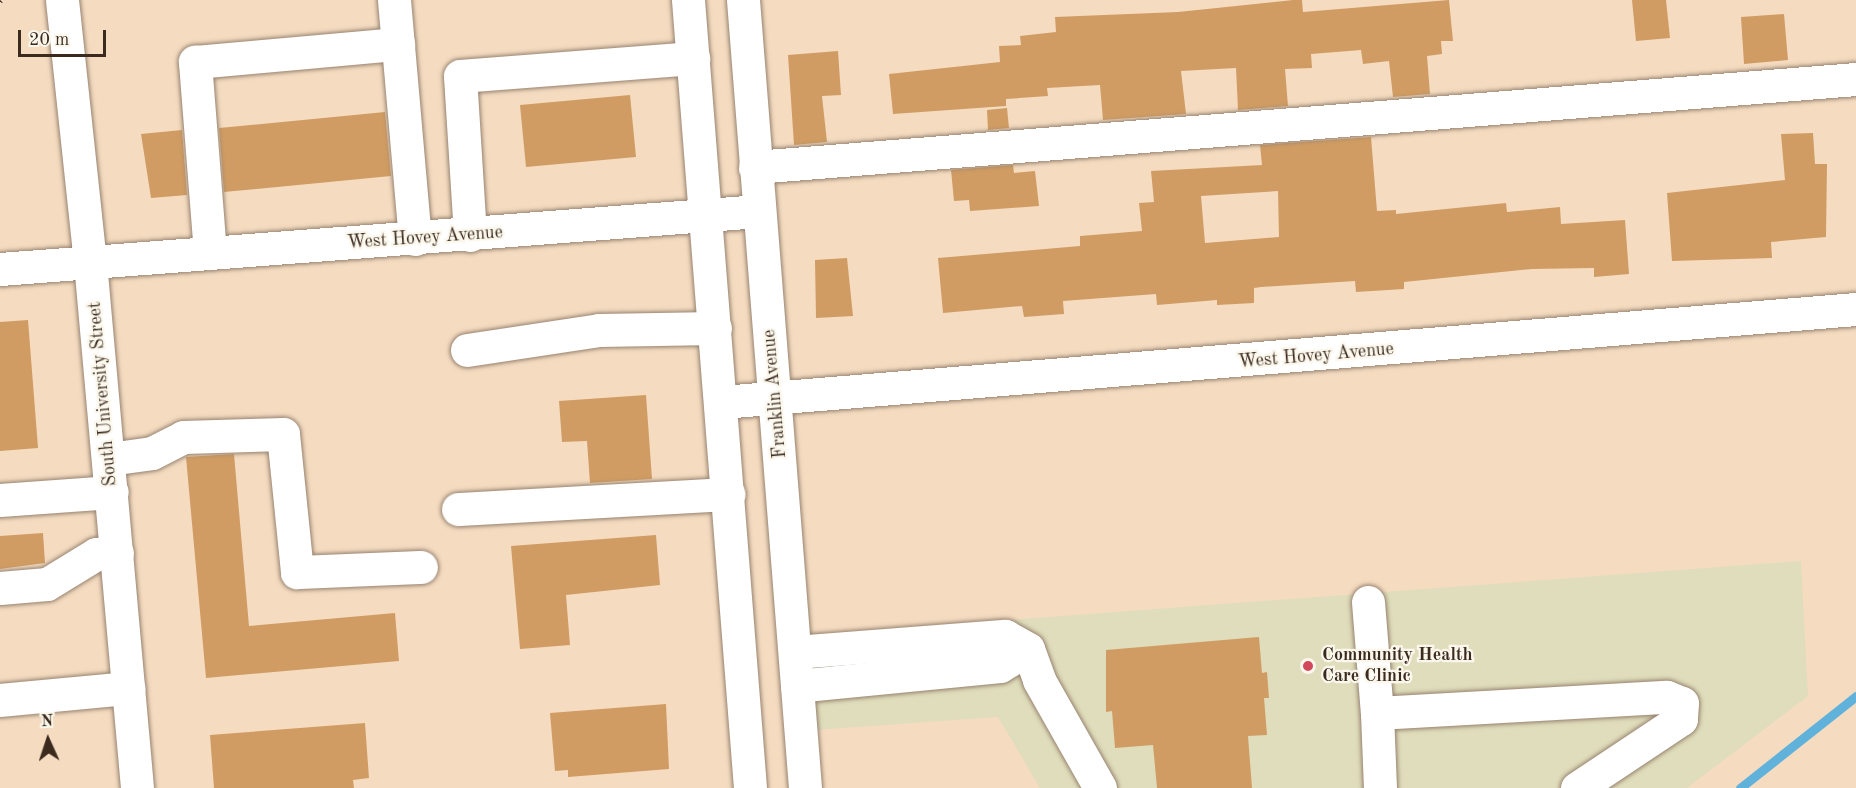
<!DOCTYPE html>
<style>
body{margin:0}
#map{position:relative;width:1856px;height:788px;overflow:hidden;background:#f5dcc1;font-family:"Old Standard TT",serif}
div>[style]{position:absolute}
.built>*{inset:0;background:#dfddbb}
.stream>*{height:9px;margin:-4.5px;padding:0 4.5px;transform-origin:4.5px;border-radius:4.5px;background:#60b2db}
.building>*{inset:0;background:#d09c63}
.roads{filter:drop-shadow(0 0 2px #988370) drop-shadow(0 0 2px #988370)}
.minor>*{height:33px;margin:-16.5px;padding:0 16.5px;transform-origin:16.5px;border-radius:16.5px;background:#fff}
.rail>*{height:4.5px;margin-top:-2.25px;transform-origin:0;background:repeating-linear-gradient(90deg,#3b2a1e 0 9px,transparent 0 13.5px)}
.dots>*{width:16px;height:16px;translate:-50% -50%;box-sizing:border-box;border:3px solid #fbf7ec;border-radius:50%}
span{translate:-50% -50%;white-space:nowrap;text-align:center;line-height:1.15;-webkit-text-stroke:4.5px #fbf7ec;paint-order:stroke}
.street-label{font-size:18px;color:#3b2a1e}
.poi-label{font-size:18px;color:#3b2a1e;font-weight:700}
.left{translate:0 -50%;text-align:left}
.north{position:absolute;left:18px;top:710px;width:60px;height:60px;-webkit-text-stroke:4px #fbf7ec;paint-order:stroke;rotate:357deg;font-size:16px;font-weight:700;line-height:24px;text-align:center;color:#3b2a1e}
.north::after{content:'';display:block;margin:auto;width:21px;height:27px;background:#3b2a1e;clip-path:polygon(50% 0,100% 100%,50% 72%,0 100%)}
.scale{position:absolute;left:18px;top:30px;width:88px;height:27px;box-sizing:border-box;border:3px solid #3b2a1e;border-top:0;padding-left:8px;font-size:18px;line-height:21px;white-space:nowrap;color:#3b2a1e;-webkit-text-stroke:4px #fbf7ec;paint-order:stroke}
</style>
<div id="map">
<div class="built">
<div style="clip-path:polygon(1801px 561px,1808px 696px,1687px 788px,1040px 788px,998px 717px,814px 730px,806px 635px)"></div>
</div>
<div class="stream">
<div style="left:1740px;top:788px;width:148px;rotate:-38.4deg"></div>
</div>
<div class="building">
<div style="clip-path:polygon(1293px 0,1302px 0,1303px 12px,1449px 0,1453px 41px,1441px 41px,1442px 54px,1427px 56px,1430px 94px,1393px 97px,1389px 61px,1363px 64px,1361px 50px,1311px 54px,1312px 68px,1285px 69px,1288px 106px,1238px 110px,1236px 68px,1181px 71px,1186px 114px,1103px 120px,1100px 85px,1047px 88px,1048px 96px,1006px 99px,1006px 106px,893px 114px,889px 74px,1000px 62px,999px 46px,1021px 45px,1020px 36px,1056px 32px,1055px 17px,1178px 12px)"></div>
<div style="clip-path:polygon(1632px 0,1666px 0,1670px 38px,1636px 41px)"></div>
<div style="clip-path:polygon(1784px 14px,1788px 60px,1744px 64px,1741px 17px)"></div>
<div style="clip-path:polygon(838px 51px,841px 95px,822px 96px,827px 142px,794px 145px,788px 55px)"></div>
<div style="clip-path:polygon(630px 95px,636px 157px,526px 167px,520px 105px)"></div>
<div style="clip-path:polygon(1007px 108px,1009px 128px,988px 130px,987px 110px)"></div>
<div style="clip-path:polygon(385px 112px,391px 176px,224px 192px,219px 128px)"></div>
<div style="clip-path:polygon(182px 130px,187px 195px,151px 198px,141px 134px)"></div>
<div style="clip-path:polygon(1813px 133px,1815px 164px,1827px 164px,1826px 237px,1771px 242px,1772px 258px,1672px 261px,1667px 193px,1785px 180px,1781px 134px)"></div>
<div style="clip-path:polygon(evenodd,1371px 137px,1377px 211px,1396px 210px,1396px 214px,1506px 203px,1507px 212px,1560px 207px,1561px 224px,1625px 220px,1629px 274px,1594px 277px,1594px 268px,1532px 269px,1404px 282px,1404px 289px,1356px 292px,1355px 281px,1261px 287px,1254px 288px,1254px 303px,1217px 305px,1217px 300px,1157px 305px,1156px 294px,1063px 301px,1064px 314px,1024px 317px,1022px 306px,943px 313px,938px 258px,1080px 246px,1080px 236px,1142px 231px,1139px 203px,1154px 202px,1151px 171px,1262px 165px,1260px 145px,1371px 137px,1278px 191px,1279px 237px,1205px 243px,1201px 196px,1278px 191px)"></div>
<div style="clip-path:polygon(1013px 165px,1014px 173px,1035px 171px,1039px 206px,970px 211px,969px 200px,954px 201px,951px 170px)"></div>
<div style="clip-path:polygon(847px 258px,853px 316px,816px 318px,815px 260px)"></div>
<div style="clip-path:polygon(28px 320px,38px 448px,0 451px,0 322px)"></div>
<div style="clip-path:polygon(646px 395px,652px 479px,590px 483px,587px 441px,562px 442px,559px 401px)"></div>
<div style="clip-path:polygon(234px 454px,249px 626px,395px 613px,399px 661px,206px 678px,186px 457px)"></div>
<div style="clip-path:polygon(43px 533px,45px 563px,0 569px,0 536px)"></div>
<div style="clip-path:polygon(656px 535px,660px 585px,566px 595px,570px 645px,520px 649px,511px 546px)"></div>
<div style="clip-path:polygon(1259px 637px,1262px 673px,1267px 672px,1269px 698px,1264px 698px,1267px 735px,1248px 736px,1252px 788px,1157px 788px,1153px 745px,1115px 748px,1112px 711px,1106px 712px,1106px 650px)"></div>
<div style="clip-path:polygon(666px 704px,669px 769px,568px 777px,568px 770px,555px 771px,550px 713px)"></div>
<div style="clip-path:polygon(365px 723px,369px 778px,353px 780px,354px 788px,214px 788px,210px 735px)"></div>
</div>
<div class="roads">
<div class="minor">
<div style="left:62px;top:0;width:263px;rotate:83.9deg"></div>
<div style="left:90px;top:262px;width:528px;rotate:84.89deg"></div>
<div style="left:394px;top:0;width:240px;rotate:85deg"></div>
<div style="left:688px;top:0;width:790px;rotate:85.5deg"></div>
<div style="left:743px;top:0;width:790px;rotate:85.5deg"></div>
<div style="left:755px;top:167px;width:1105px;rotate:-4.57deg"></div>
<div style="left:470px;top:235px;width:159px;rotate:-93.6deg"></div>
<div style="left:460px;top:76px;width:234px;rotate:-4.4deg"></div>
<div style="left:210px;top:253px;width:192px;rotate:-94.5deg"></div>
<div style="left:195px;top:62px;width:204px;rotate:-5.1deg"></div>
<div style="left:0;top:269px;width:761px;rotate:-4.37deg"></div>
<div style="left:467px;top:350px;width:134px;rotate:-8.6deg"></div>
<div style="left:599px;top:330px;width:116px;rotate:-1deg"></div>
<div style="left:722px;top:402px;width:1138px;rotate:-4.69deg"></div>
<div style="left:109px;top:459px;width:43px;rotate:-7.9deg"></div>
<div style="left:152px;top:453px;width:35px;rotate:-27deg"></div>
<div style="left:183px;top:437px;width:100px;rotate:-1.7deg"></div>
<div style="left:283px;top:434px;width:139px;rotate:84.2deg"></div>
<div style="left:297px;top:572px;width:124px;rotate:-2.3deg"></div>
<div style="left:0;top:500px;width:112px;rotate:-4.1deg"></div>
<div style="left:458px;top:509px;width:271px;rotate:-3.2deg"></div>
<div style="left:0;top:588px;width:47px;rotate:-4.9deg"></div>
<div style="left:47px;top:584px;width:57px;rotate:-31.5deg"></div>
<div style="left:96px;top:554px;width:21px;rotate:-3deg"></div>
<div style="left:1368px;top:602px;width:111px;rotate:85.4deg"></div>
<div style="left:1028px;top:649px;width:33px;rotate:70deg"></div>
<div style="left:1039px;top:680px;width:124px;rotate:60.5deg"></div>
<div style="left:795px;top:652px;width:211px;rotate:-4.4deg"></div>
<div style="left:1005px;top:636px;width:26px;rotate:29deg"></div>
<div style="left:1028px;top:649px;width:33px;rotate:149deg"></div>
<div style="left:1000px;top:666px;width:204px;rotate:174.4deg"></div>
<div style="left:0;top:700px;width:129px;rotate:-5.4deg"></div>
<div style="left:1380px;top:788px;width:75px;rotate:-92.3deg"></div>
<div style="left:1377px;top:713px;width:290px;rotate:-3.2deg"></div>
<div style="left:1667px;top:697px;width:16px;rotate:22deg"></div>
<div style="left:1682px;top:703px;width:16px;rotate:94deg"></div>
<div style="left:1681px;top:719px;width:125px;rotate:146.4deg"></div>
</div>
</div>
<div class="rail">
<div style="left:0;top:1px;width:1px;rotate:-45deg"></div>
</div>
<div class="dots">
<div style="left:1308px;top:666px;background:#d1495b"></div>
</div>
<div class="street-label">
<span style="left:425px;top:238px;rotate:-4deg">West Hovey Avenue</span>
<span style="left:1316px;top:356px;rotate:-5deg">West Hovey Avenue</span>
<span style="left:103px;top:394px;rotate:-95deg">South University Street</span>
<span style="left:775px;top:394px;rotate:-95deg">Franklin Avenue</span>
</div>
<div class="poi-label">
<span class="left" style="left:1322px;top:666px">Community Health<br>Care Clinic</span>
</div>
<div class="north">N</div>
<div class="scale">20 m</div>
</div>
